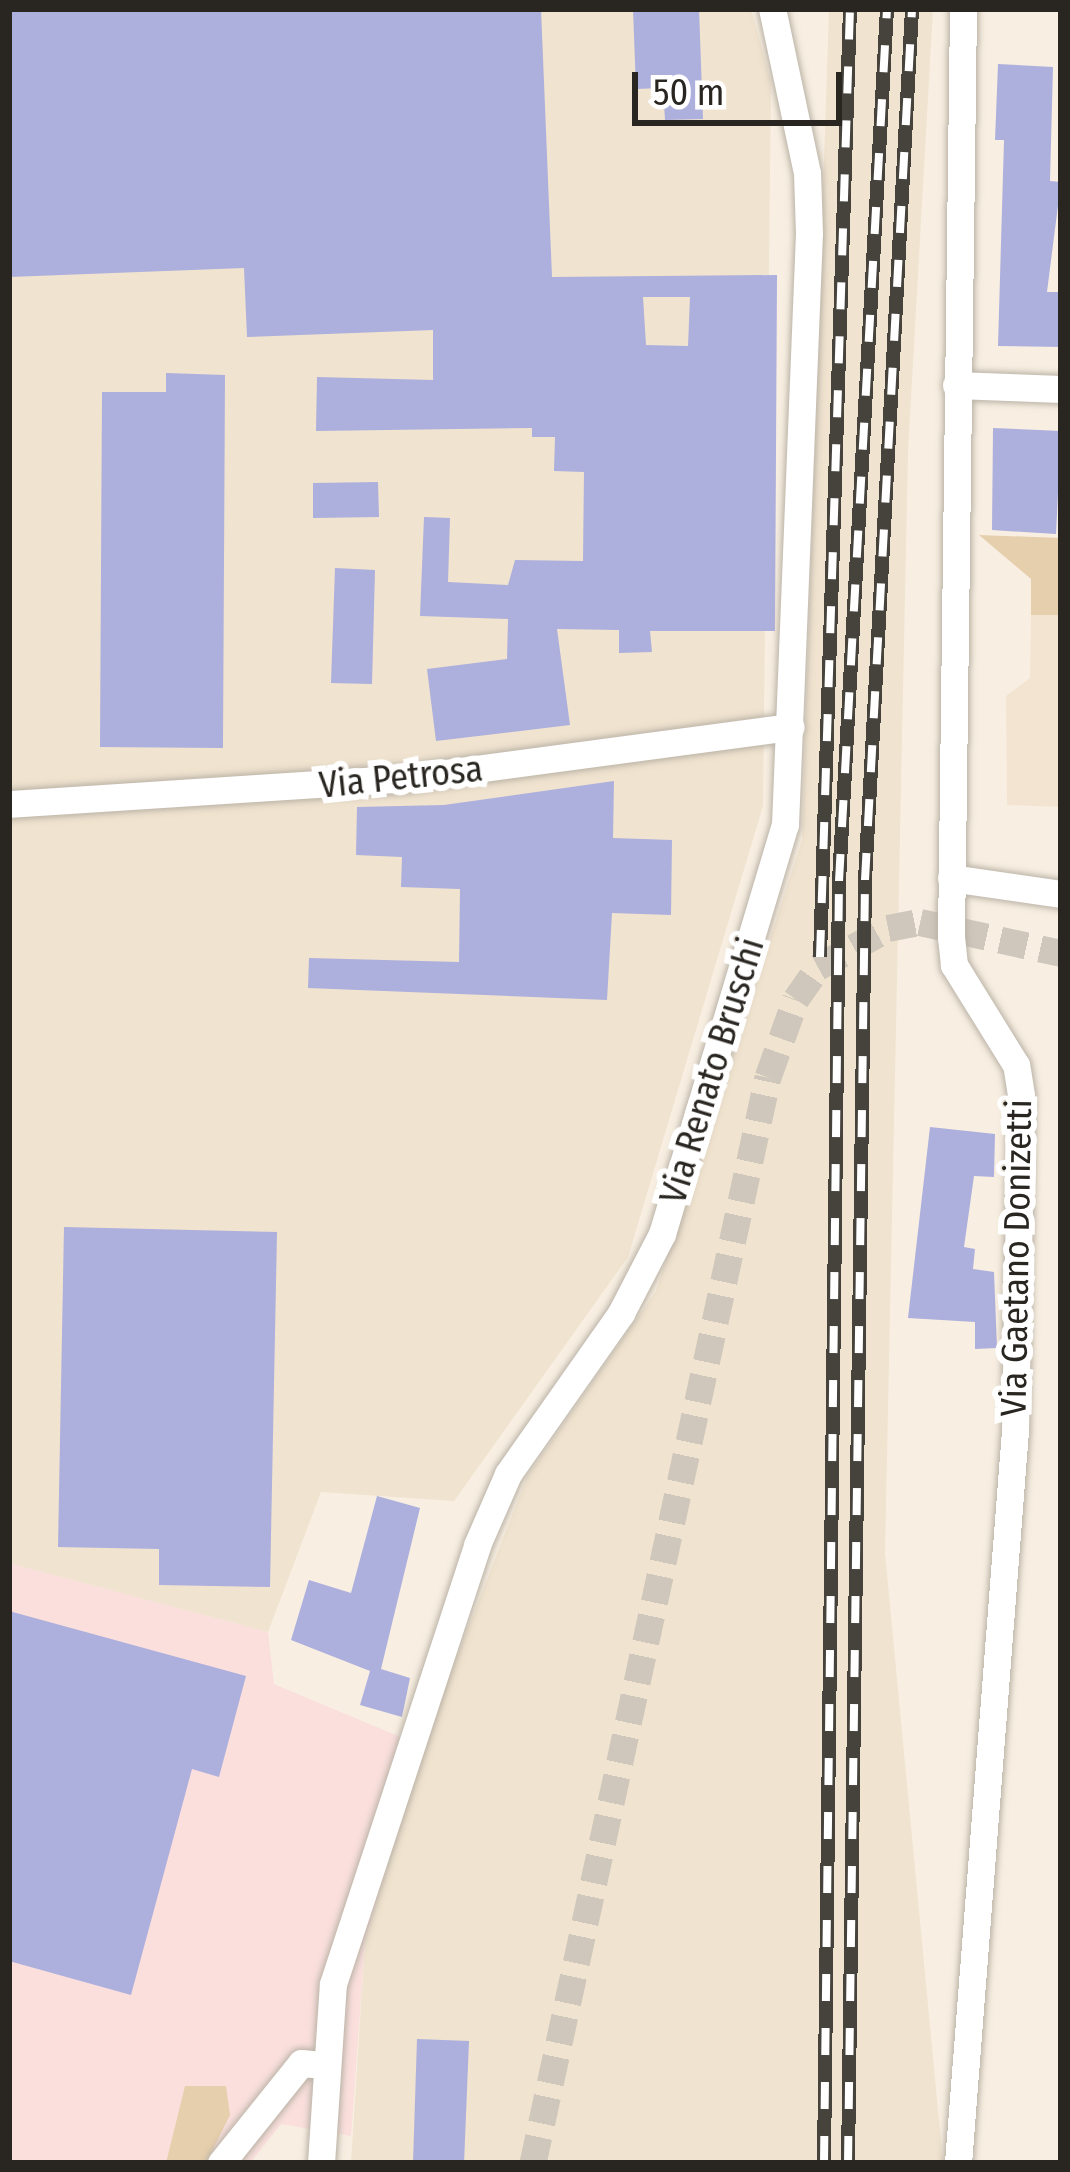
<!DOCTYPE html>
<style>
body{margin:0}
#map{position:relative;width:1070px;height:2172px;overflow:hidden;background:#f8efe2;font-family:"Fira Sans Condensed",sans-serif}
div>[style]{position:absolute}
.commercial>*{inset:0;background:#fadfdd}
.built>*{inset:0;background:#f0e3cf}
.education>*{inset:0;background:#f3e4d1}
.green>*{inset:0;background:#e6cfac}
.building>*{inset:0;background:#adafdd}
.minor-tunnel>*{height:27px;margin-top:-13.5px;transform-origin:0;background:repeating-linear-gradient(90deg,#cfc7bb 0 27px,transparent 0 41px)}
.roads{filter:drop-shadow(0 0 3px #bbb3a7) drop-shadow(0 0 3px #bbb3a7)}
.minor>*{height:27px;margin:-13.5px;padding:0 13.5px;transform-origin:13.5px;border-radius:13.5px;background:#fff}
.rail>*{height:14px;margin-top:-7px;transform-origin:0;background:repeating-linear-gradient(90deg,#fff 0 27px,#46423c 0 54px);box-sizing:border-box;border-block:3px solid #46423c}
span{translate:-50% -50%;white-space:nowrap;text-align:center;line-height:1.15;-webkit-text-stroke:12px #fff;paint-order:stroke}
.street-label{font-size:36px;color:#292621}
.frame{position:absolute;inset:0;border:12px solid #292621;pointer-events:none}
.scale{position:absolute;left:632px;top:72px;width:210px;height:54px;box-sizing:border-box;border:6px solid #292621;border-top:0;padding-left:15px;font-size:36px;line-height:42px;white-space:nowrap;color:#292621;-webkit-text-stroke:9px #fff;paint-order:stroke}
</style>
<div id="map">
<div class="commercial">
<div style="clip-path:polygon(9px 1563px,268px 1632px,274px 1684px,422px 1746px,365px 1943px,351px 2136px,281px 2124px,250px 2163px,9px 2163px)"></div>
</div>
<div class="built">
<div style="clip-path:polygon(9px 9px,751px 9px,771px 81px,763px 806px,628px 1257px,454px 1501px,321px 1492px,268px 1632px,9px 1563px)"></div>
<div style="clip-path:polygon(829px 9px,933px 9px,908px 451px,885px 1553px,943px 2163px,351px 2163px,365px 1943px,422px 1746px,527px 1477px,656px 1291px,802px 840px)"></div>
</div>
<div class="education">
<div style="clip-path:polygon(1031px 615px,1061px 615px,1061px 807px,1007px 805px,1006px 696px,1030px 678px)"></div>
</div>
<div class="green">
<div style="clip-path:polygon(979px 535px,1061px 538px,1061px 615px,1031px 615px,1031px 579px)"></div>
<div style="clip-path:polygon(185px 2086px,226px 2086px,230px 2115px,206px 2163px,166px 2163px)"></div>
</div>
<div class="building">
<div style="clip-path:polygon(evenodd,9px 9px,541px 9px,552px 277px,777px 275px,775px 631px,650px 631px,652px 652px,619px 653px,619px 630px,557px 629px,570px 725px,436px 741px,427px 669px,507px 659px,508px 619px,420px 616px,424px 517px,450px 518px,448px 582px,508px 585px,515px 560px,583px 561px,584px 472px,554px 471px,555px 437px,532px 437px,532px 428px,316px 431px,317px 377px,433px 380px,433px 330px,247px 337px,244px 268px,9px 277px,9px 9px,643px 297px,690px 297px,688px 346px,646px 345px,643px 297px)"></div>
<div style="clip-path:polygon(633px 9px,699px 9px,703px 119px,665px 120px,663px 88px,636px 89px)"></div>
<div style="clip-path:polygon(998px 64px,1053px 67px,1050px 181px,1061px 182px,1047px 292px,1061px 292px,1061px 347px,998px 346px,1004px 140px,995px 140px)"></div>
<div style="clip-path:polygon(166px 373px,225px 375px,223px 748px,100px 747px,102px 392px,166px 392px)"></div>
<div style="clip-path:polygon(993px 428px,1061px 431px,1056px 534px,992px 530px)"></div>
<div style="clip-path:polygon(378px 482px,379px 517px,313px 518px,313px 483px)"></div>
<div style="clip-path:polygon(335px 568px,375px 570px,372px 684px,331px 683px)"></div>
<div style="clip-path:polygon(614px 781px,613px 838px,672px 840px,671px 915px,612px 913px,607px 1000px,308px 988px,309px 958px,459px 962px,460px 889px,401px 887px,402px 857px,356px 855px,357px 807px,444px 805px)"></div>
<div style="clip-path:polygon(930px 1127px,995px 1134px,994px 1177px,974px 1176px,964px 1247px,975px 1249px,973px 1269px,994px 1272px,997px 1348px,975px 1349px,975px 1322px,908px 1318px)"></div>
<div style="clip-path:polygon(64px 1227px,277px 1232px,270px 1587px,159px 1585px,159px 1549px,58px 1547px)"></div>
<div style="clip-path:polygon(377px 1496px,420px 1508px,381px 1669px,410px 1678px,402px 1717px,360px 1705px,370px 1671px,291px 1640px,309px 1580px,351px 1593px)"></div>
<div style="clip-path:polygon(9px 1611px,246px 1676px,219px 1777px,192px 1769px,131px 1995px,9px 1961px)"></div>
<div style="clip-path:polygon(417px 2039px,469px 2041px,464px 2163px,413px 2163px)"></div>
</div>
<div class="minor-tunnel">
<div style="left:533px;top:2163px;width:1111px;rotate:-77.79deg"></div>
<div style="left:768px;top:1077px;width:83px;rotate:-70.3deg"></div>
<div style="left:796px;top:999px;width:39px;rotate:-55deg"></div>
<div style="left:818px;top:967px;width:80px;rotate:-29.1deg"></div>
<div style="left:888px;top:928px;width:33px;rotate:-11deg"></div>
<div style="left:920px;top:922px;width:144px;rotate:12.4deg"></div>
</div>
<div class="roads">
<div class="minor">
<div style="left:956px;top:385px;width:105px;rotate:2.2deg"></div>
<div style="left:9px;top:804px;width:392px;rotate:-3.7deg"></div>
<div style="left:400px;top:779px;width:394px;rotate:-7.6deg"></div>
<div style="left:951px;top:878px;width:111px;rotate:8.3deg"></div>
<div style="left:221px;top:2163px;width:128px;rotate:-51.3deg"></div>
<div style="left:301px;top:2063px;width:24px;rotate:5deg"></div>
<div style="left:321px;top:2163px;width:179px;rotate:-86.2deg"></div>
<div style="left:333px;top:1984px;width:462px;rotate:-71.8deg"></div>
<div style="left:477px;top:1545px;width:77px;rotate:-66.4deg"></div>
<div style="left:508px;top:1474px;width:197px;rotate:-54.9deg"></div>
<div style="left:621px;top:1313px;width:89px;rotate:-62.6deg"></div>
<div style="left:662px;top:1234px;width:427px;rotate:-73.3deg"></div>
<div style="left:785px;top:825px;width:592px;rotate:-87.68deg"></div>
<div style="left:809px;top:233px;width:60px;rotate:-91.9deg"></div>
<div style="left:807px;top:173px;width:168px;rotate:-102deg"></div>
<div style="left:958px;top:2163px;width:734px;rotate:-85.55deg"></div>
<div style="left:1015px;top:1431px;width:336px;rotate:-89deg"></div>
<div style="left:1021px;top:1095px;width:30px;rotate:-99deg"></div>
<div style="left:1016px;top:1065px;width:118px;rotate:-121.8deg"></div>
<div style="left:954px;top:965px;width:27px;rotate:-96deg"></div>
<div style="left:951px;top:938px;width:929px;rotate:-89.26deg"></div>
</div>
</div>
<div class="rail">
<div style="left:820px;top:957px;width:948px;rotate:-88.19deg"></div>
<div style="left:824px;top:2163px;width:1282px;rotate:-89.33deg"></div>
<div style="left:839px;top:881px;width:873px;rotate:-86.85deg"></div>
<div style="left:848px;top:2163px;width:1283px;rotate:-89.24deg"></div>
<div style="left:865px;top:880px;width:872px;rotate:-86.91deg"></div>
</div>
<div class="street-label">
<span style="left:401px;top:778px;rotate:-6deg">Via Petrosa</span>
<span style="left:713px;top:1071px;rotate:-73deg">Via Renato Bruschi</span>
<span style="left:1017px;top:1258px;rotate:-89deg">Via Gaetano Donizetti</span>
</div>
<div class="frame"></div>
<div class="scale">50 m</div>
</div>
